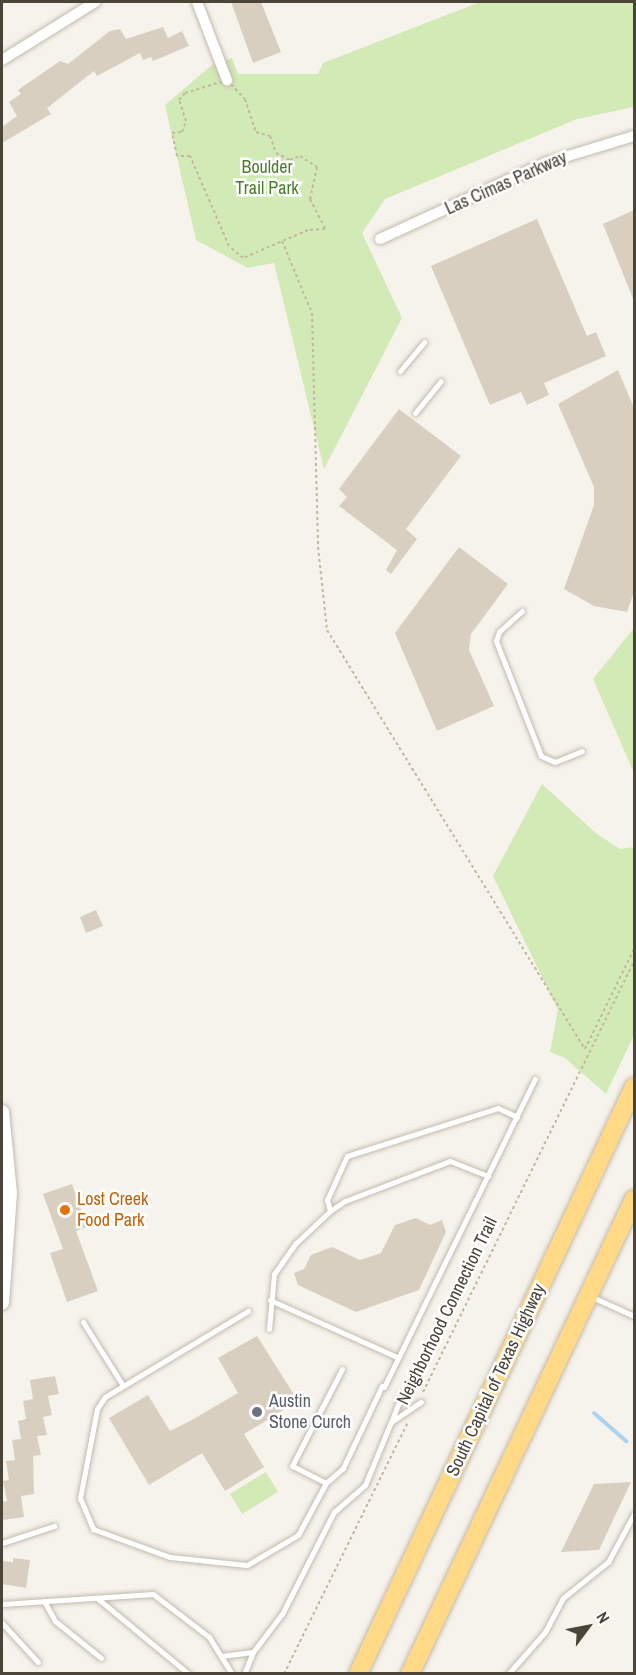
<!DOCTYPE html>
<style>
body{margin:0}
#map{position:relative;width:636px;height:1675px;overflow:hidden;background:#f6f3ec;font-family:"Archivo Narrow",sans-serif}
div>[style]{position:absolute}
.green>*{inset:0;background:#d2eab5}
.stream>*{height:4px;margin:-2px;padding:0 2px;transform-origin:2px;border-radius:2px;background:#a9d4f2}
.building>*{inset:0;background:#d8cfc1}
.round{border-radius:50%}
.path>*{height:2px;margin-top:-1px;transform-origin:0;background:repeating-linear-gradient(90deg,#c4b79f 0 3px,transparent 0 6px)}
.roads{filter:drop-shadow(0 0 2px #c2bbae) drop-shadow(0 0 2px #c2bbae)}
.service>*{height:5px;margin:-2.5px;padding:0 2.5px;transform-origin:2.5px;border-radius:2.5px;background:#fff}
.minor>*{height:10px;margin:-5px;padding:0 5px;transform-origin:5px;border-radius:5px;background:#fff}
.tertiary>*{height:14px;margin:-7px;padding:0 7px;transform-origin:7px;border-radius:7px;background:#fff}
.trunk>*{height:18px;margin:-9px;padding:0 9px;transform-origin:9px;border-radius:9px;background:#ffd985}
.dots>*{width:16px;height:16px;translate:-50% -50%;box-sizing:border-box;border:3px solid #fff;border-radius:50%}
span{translate:-50% -50%;white-space:nowrap;text-align:center;line-height:1.15;-webkit-text-stroke:5px #fff;paint-order:stroke}
.park-label{font-size:18px;color:#4a7f2a}
.street-label{font-size:18px;color:#4b4439}
.food-label{font-size:18px;color:#c56008}
.left{translate:0 -50%;text-align:left}
.worship-label{font-size:18px;color:#5b616d}
.frame{position:absolute;inset:0;border:3px solid #4b4439;pointer-events:none}
.north{position:absolute;left:558px;top:1597px;width:60px;height:60px;-webkit-text-stroke:4px #fff;paint-order:stroke;rotate:58deg;font-size:16px;font-weight:700;line-height:24px;text-align:center;color:#4b4439}
.north::after{content:'';display:block;margin:auto;width:21px;height:27px;background:#4b4439;clip-path:polygon(50% 0,100% 100%,50% 72%,0 100%)}
</style>
<div id="map">
<div class="green">
<div style="clip-path:polygon(480px 2px,634px 2px,634px 107px,577px 119px,385px 199px,362px 233px,402px 318px,324px 469px,274px 263px,248px 268px,196px 240px,165px 105px,213px 64px,232px 58px,238px 74px,318px 74px,323px 63px)"></div>
<div style="clip-path:polygon(634px 628px,634px 773px,593px 679px)"></div>
<div style="clip-path:polygon(542px 784px,597px 834px,620px 849px,634px 847px,634px 1035px,606px 1094px,565px 1058px,550px 1052px,558px 1010px,493px 876px)"></div>
<div style="clip-path:polygon(266px 1472px,278px 1492px,242px 1514px,230px 1494px)"></div>
</div>
<div class="stream">
<div style="left:594px;top:1413px;width:43px;rotate:41.2deg"></div>
</div>
<div class="building">
<div style="clip-path:polygon(231px 2px,261px 2px,281px 52px,253px 63px)"></div>
<div style="clip-path:polygon(163px 27px,168px 38px,182px 31px,189px 46px,153px 61px,151px 57px,143px 60px,140px 53px,97px 76px,94px 71px,47px 108px,51px 114px,2px 143px,2px 127px,17px 116px,9px 102px,21px 94px,18px 90px,60px 61px,68px 64px,110px 31px,120px 29px,126px 39px)"></div>
<div class="round" style="left:270px;top:158px;width:16px;height:16px"></div>
<div style="clip-path:polygon(634px 210px,634px 301px,603px 224px)"></div>
<div style="clip-path:polygon(537px 219px,587px 336px,596px 332px,606px 356px,544px 383px,549px 395px,527px 405px,521px 392px,490px 405px,431px 266px)"></div>
<div style="clip-path:polygon(618px 370px,634px 408px,634px 592px,627px 612px,594px 606px,564px 589px,594px 505px,594px 487px,558px 404px)"></div>
<div style="clip-path:polygon(399px 409px,461px 456px,406px 529px,417px 539px,391px 574px,386px 570px,397px 550px,339px 506px,347px 497px,339px 489px)"></div>
<div style="clip-path:polygon(459px 547px,508px 584px,471px 634px,469px 650px,494px 706px,437px 731px,395px 633px)"></div>
<div style="clip-path:polygon(96px 910px,103px 926px,86px 933px,80px 917px)"></div>
<div style="clip-path:polygon(72px 1184px,87px 1227px,76px 1231px,98px 1291px,67px 1302px,50px 1253px,63px 1249px,43px 1194px)"></div>
<div style="clip-path:polygon(416px 1218px,430px 1225px,442px 1220px,446px 1232px,419px 1290px,356px 1312px,298px 1285px,294px 1273px,304px 1269px,311px 1255px,332px 1247px,360px 1260px,381px 1253px,395px 1225px)"></div>
<div style="clip-path:polygon(257px 1336px,298px 1401px,244px 1434px,264px 1467px,225px 1491px,202px 1453px,149px 1485px,109px 1418px,148px 1395px,170px 1431px,190px 1421px,238px 1393px,218px 1358px)"></div>
<div style="clip-path:polygon(55px 1376px,59px 1394px,48px 1396px,52px 1415px,43px 1417px,47px 1435px,37px 1436px,41px 1455px,33px 1456px,34px 1494px,21px 1496px,24px 1517px,2px 1520px,2px 1502px,7px 1501px,3px 1481px,9px 1480px,6px 1461px,15px 1460px,12px 1440px,21px 1439px,18px 1421px,26px 1419px,23px 1401px,33px 1399px,30px 1380px)"></div>
<div style="clip-path:polygon(631px 1482px,599px 1550px,561px 1552px,594px 1484px)"></div>
<div style="clip-path:polygon(13px 1558px,30px 1560px,26px 1588px,2px 1584px,2px 1561px,13px 1562px)"></div>
</div>
<div class="path">
<div style="left:227px;top:80px;width:26px;rotate:47deg"></div>
<div style="left:245px;top:99px;width:35px;rotate:72deg"></div>
<div style="left:256px;top:132px;width:15px;rotate:16deg"></div>
<div style="left:270px;top:136px;width:18px;rotate:71deg"></div>
<div style="left:276px;top:153px;width:16px;rotate:27deg"></div>
<div style="left:290px;top:160px;width:11px;rotate:-22deg"></div>
<div style="left:300px;top:156px;width:20px;rotate:33deg"></div>
<div style="left:317px;top:167px;width:33px;rotate:102deg"></div>
<div style="left:310px;top:199px;width:34px;rotate:63deg"></div>
<div style="left:325px;top:229px;width:17px;rotate:177deg"></div>
<div style="left:308px;top:230px;width:71px;rotate:156.7deg"></div>
<div style="left:243px;top:258px;width:18px;rotate:-139deg"></div>
<div style="left:229px;top:246px;width:98px;rotate:-113.4deg"></div>
<div style="left:190px;top:156px;width:13px;rotate:180deg"></div>
<div style="left:177px;top:156px;width:24px;rotate:-102deg"></div>
<div style="left:172px;top:133px;width:10px;rotate:-6deg"></div>
<div style="left:182px;top:132px;width:12px;rotate:-70deg"></div>
<div style="left:186px;top:121px;width:22px;rotate:-108deg"></div>
<div style="left:179px;top:100px;width:9px;rotate:-49deg"></div>
<div style="left:185px;top:93px;width:44px;rotate:-17.2deg"></div>
<div style="left:282px;top:241px;width:78px;rotate:67.4deg"></div>
<div style="left:312px;top:313px;width:234px;rotate:88.5deg"></div>
<div style="left:318px;top:547px;width:83px;rotate:83.8deg"></div>
<div style="left:327px;top:630px;width:492px;rotate:58.4deg"></div>
<div style="left:585px;top:1049px;width:111px;rotate:-63.9deg"></div>
<div style="left:423px;top:1392px;width:480px;rotate:-63.9deg"></div>
<div style="left:284px;top:1674px;width:281px;rotate:-63.8deg"></div>
</div>
<div class="roads">
<div class="service">
<div style="left:400px;top:371px;width:38px;rotate:-50deg"></div>
<div style="left:415px;top:413px;width:41px;rotate:-50.9deg"></div>
<div style="left:522px;top:611px;width:31px;rotate:138deg"></div>
<div style="left:499px;top:632px;width:9px;rotate:108deg"></div>
<div style="left:496px;top:641px;width:123px;rotate:68.6deg"></div>
<div style="left:541px;top:756px;width:15px;rotate:23deg"></div>
<div style="left:555px;top:762px;width:29px;rotate:-22deg"></div>
<div style="left:330px;top:1211px;width:11px;rotate:-105deg"></div>
<div style="left:327px;top:1200px;width:48px;rotate:-65.6deg"></div>
<div style="left:347px;top:1156px;width:158px;rotate:-17.6deg"></div>
<div style="left:498px;top:1108px;width:21px;rotate:25deg"></div>
<div style="left:590px;top:1296px;width:48px;rotate:24.4deg"></div>
<div style="left:270px;top:1300px;width:141px;rotate:24.2deg"></div>
<div style="left:248px;top:1311px;width:167px;rotate:149deg"></div>
<div style="left:105px;top:1397px;width:14px;rotate:124deg"></div>
<div style="left:97px;top:1409px;width:91px;rotate:100.8deg"></div>
<div style="left:80px;top:1498px;width:34px;rotate:67deg"></div>
<div style="left:93px;top:1529px;width:82px;rotate:20deg"></div>
<div style="left:170px;top:1557px;width:77px;rotate:5.9deg"></div>
<div style="left:247px;top:1565px;width:59px;rotate:-30.5deg"></div>
<div style="left:298px;top:1535px;width:59px;rotate:-61.7deg"></div>
<div style="left:326px;top:1483px;width:23px;rotate:-41deg"></div>
<div style="left:343px;top:1468px;width:91px;rotate:-64.6deg"></div>
<div style="left:83px;top:1322px;width:73px;rotate:57.8deg"></div>
<div style="left:269px;top:1329px;width:55px;rotate:-84.8deg"></div>
<div style="left:274px;top:1274px;width:37px;rotate:-55deg"></div>
<div style="left:295px;top:1244px;width:48px;rotate:-43.3deg"></div>
<div style="left:330px;top:1211px;width:18px;rotate:-34deg"></div>
<div style="left:345px;top:1201px;width:112px;rotate:-20.9deg"></div>
<div style="left:450px;top:1161px;width:41px;rotate:21.5deg"></div>
<div style="left:384px;top:1387px;width:343px;rotate:-63.9deg"></div>
<div style="left:402px;top:1394px;width:30px;rotate:111deg"></div>
<div style="left:391px;top:1422px;width:36px;rotate:-34deg"></div>
<div style="left:326px;top:1483px;width:38px;rotate:-153deg"></div>
<div style="left:292px;top:1466px;width:109px;rotate:-62.7deg"></div>
<div style="left:2px;top:1543px;width:55px;rotate:-18.1deg"></div>
<div style="left:97px;top:1598px;width:119px;rotate:39.6deg"></div>
<div style="left:44px;top:1601px;width:23px;rotate:61deg"></div>
<div style="left:55px;top:1621px;width:59px;rotate:38.8deg"></div>
<div style="left:2px;top:1604px;width:151px;rotate:-3.8deg"></div>
<div style="left:153px;top:1594px;width:71px;rotate:37.5deg"></div>
<div style="left:209px;top:1637px;width:44px;rotate:58.1deg"></div>
<div style="left:2px;top:1623px;width:53px;rotate:47.3deg"></div>
<div style="left:253px;top:1652px;width:48px;rotate:-52.7deg"></div>
<div style="left:282px;top:1614px;width:114px;rotate:-63deg"></div>
<div style="left:334px;top:1512px;width:41px;rotate:-41.1deg"></div>
<div style="left:365px;top:1485px;width:68px;rotate:-67.6deg"></div>
<div style="left:221px;top:1656px;width:32px;rotate:-7deg"></div>
<div style="left:253px;top:1652px;width:24px;rotate:112deg"></div>
<div style="left:508px;top:1674px;width:56px;rotate:-48.6deg"></div>
<div style="left:545px;top:1632px;width:38px;rotate:-62deg"></div>
<div style="left:563px;top:1598px;width:58px;rotate:-38.7deg"></div>
<div style="left:608px;top:1562px;width:55px;rotate:-61.6deg"></div>
</div>
<div class="minor">
<div style="left:197px;top:2px;width:84px;rotate:69deg"></div>
<div style="left:2px;top:60px;width:110px;rotate:-31.9deg"></div>
<div style="left:380px;top:239px;width:182px;rotate:-24.7deg"></div>
<div style="left:545px;top:163px;width:93px;rotate:-16.9deg"></div>
</div>
<div class="tertiary">
<div style="left:2px;top:1112px;width:81px;rotate:84.4deg"></div>
<div style="left:10px;top:1193px;width:110px;rotate:94.2deg"></div>
</div>
<div class="trunk">
<div style="left:358px;top:1674px;width:649px;rotate:-64.82deg"></div>
<div style="left:410px;top:1674px;width:525px;rotate:-64.75deg"></div>
</div>
</div>
<div class="dots">
<div style="left:65px;top:1210px;background:#e8710a"></div>
<div style="left:257px;top:1412px;background:#6b7280"></div>
</div>
<div class="park-label">
<span style="left:267px;top:178px">Boulder<br>Trail Park</span>
</div>
<div class="street-label">
<span style="left:506px;top:183px;rotate:-24deg">Las Cimas Parkway</span>
<span style="left:447px;top:1311px;rotate:-64deg">Neighborhood Connection Trail</span>
<span style="left:496px;top:1380px;rotate:-65deg">South Capital of Texas Highway</span>
</div>
<div class="food-label">
<span class="left" style="left:77px;top:1210px">Lost Creek<br>Food Park</span>
</div>
<div class="worship-label">
<span class="left" style="left:269px;top:1412px">Austin<br>Stone Curch</span>
</div>
<div class="frame"></div>
<div class="north">N</div>
</div>
